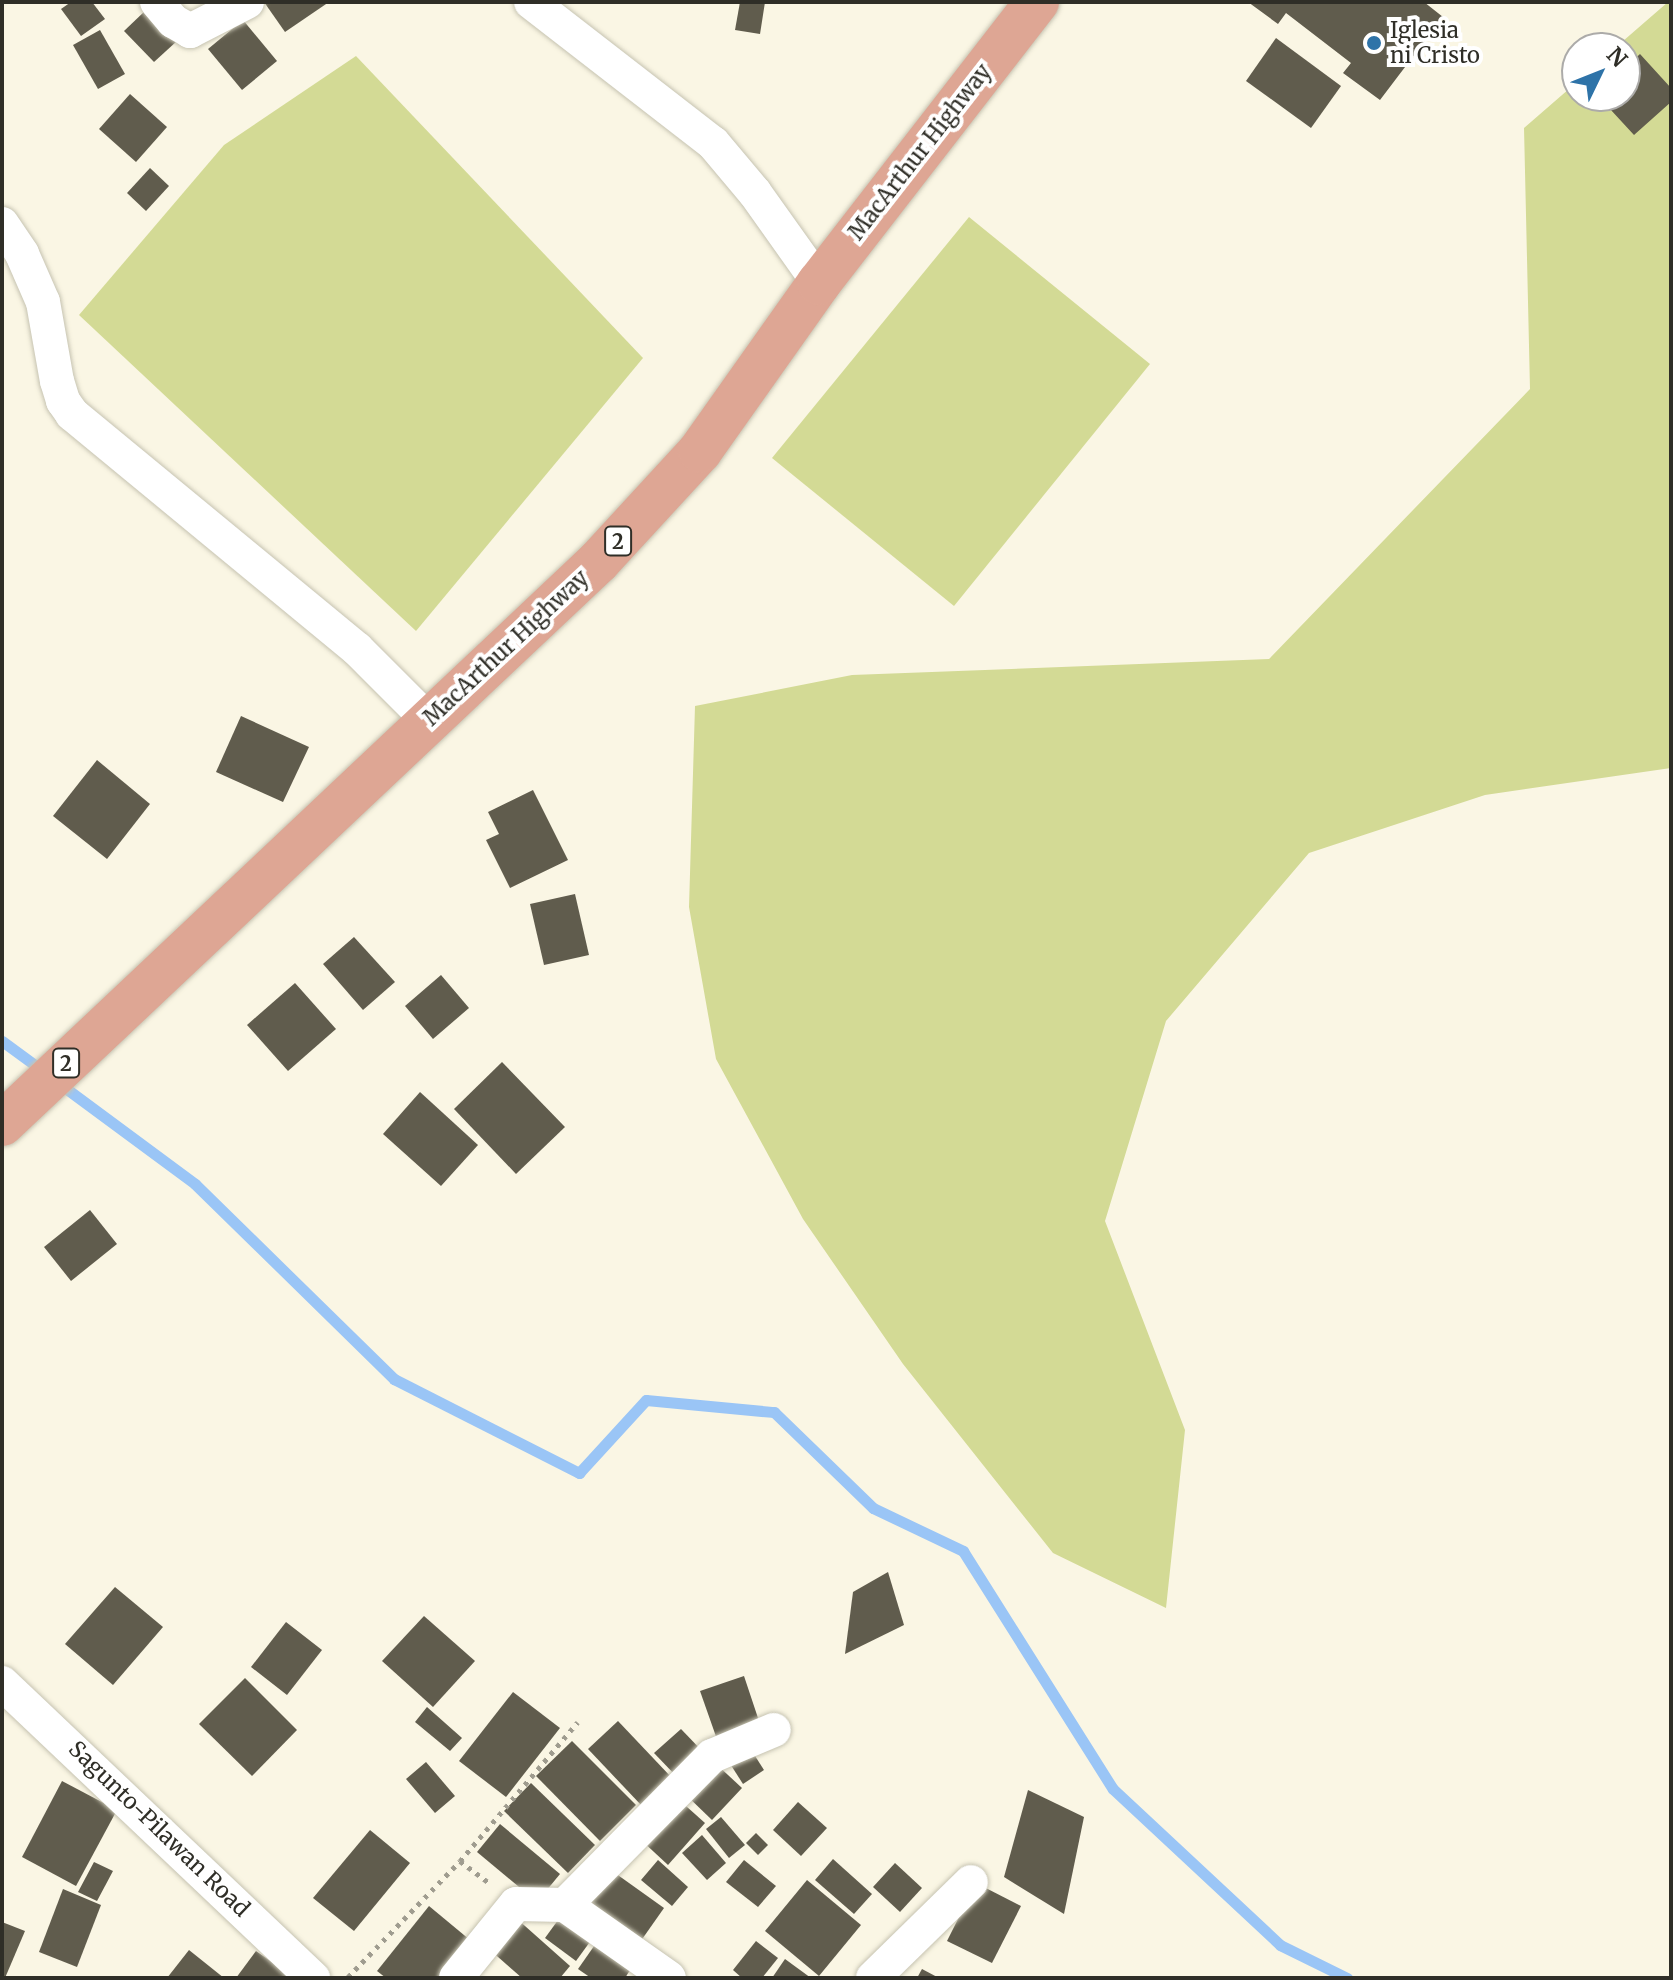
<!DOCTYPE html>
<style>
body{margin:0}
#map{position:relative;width:1673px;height:1980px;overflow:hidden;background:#faf6e4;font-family:Merriweather,serif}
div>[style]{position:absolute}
.green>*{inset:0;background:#d3da95}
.stream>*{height:11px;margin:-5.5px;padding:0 5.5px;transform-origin:5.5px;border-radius:5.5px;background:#9ac5f6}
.building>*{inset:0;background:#605c4d}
.path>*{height:5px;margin-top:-2.5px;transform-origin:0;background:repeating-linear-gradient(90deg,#9f9c8f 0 4px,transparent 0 10px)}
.roads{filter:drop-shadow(0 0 2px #c6c3b1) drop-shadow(0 0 2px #c6c3b1)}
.minor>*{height:34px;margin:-17px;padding:0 17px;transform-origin:17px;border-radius:17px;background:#fff}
.trunk>*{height:44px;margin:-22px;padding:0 22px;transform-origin:22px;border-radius:22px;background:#dea694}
.dots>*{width:22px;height:22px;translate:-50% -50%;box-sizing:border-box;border:4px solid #fff;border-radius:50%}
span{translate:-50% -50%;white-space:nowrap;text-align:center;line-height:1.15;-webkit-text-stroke:8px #fff;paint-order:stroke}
.shield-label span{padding:2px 6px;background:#fff;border:2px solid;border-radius:6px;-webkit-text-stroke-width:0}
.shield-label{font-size:20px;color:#2f2e27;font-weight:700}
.poi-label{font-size:22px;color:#2f2e27}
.left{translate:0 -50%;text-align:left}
.street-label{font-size:22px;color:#2f2e27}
.frame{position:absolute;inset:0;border:4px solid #2f2e27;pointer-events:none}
.north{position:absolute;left:1561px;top:32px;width:80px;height:80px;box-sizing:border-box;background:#fff;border:2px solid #acaba9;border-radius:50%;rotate:47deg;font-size:22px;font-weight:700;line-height:32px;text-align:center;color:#2f2e27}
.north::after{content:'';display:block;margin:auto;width:28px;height:36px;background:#2e73a8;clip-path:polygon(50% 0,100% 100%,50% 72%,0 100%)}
</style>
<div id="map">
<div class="green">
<div style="clip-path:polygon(1668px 2px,1671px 2px,1671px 768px,1485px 795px,1309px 853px,1166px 1021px,1105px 1221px,1185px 1430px,1166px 1608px,1053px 1553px,903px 1364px,803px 1219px,716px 1059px,689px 907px,695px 706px,852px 675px,1269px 659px,1530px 389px,1524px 128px,1577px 82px,1577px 96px,1625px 96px,1625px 48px,1615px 48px)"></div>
<div style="clip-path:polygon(356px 56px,643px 358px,416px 631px,79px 315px,224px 145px)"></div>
<div style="clip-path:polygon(969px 217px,1150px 364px,954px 606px,772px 458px)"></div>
</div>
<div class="stream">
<div style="left:2px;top:1041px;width:51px;rotate:36.2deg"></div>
<div style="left:60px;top:1084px;width:168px;rotate:36.5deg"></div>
<div style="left:195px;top:1184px;width:279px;rotate:44.4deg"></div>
<div style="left:394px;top:1379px;width:208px;rotate:26.9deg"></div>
<div style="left:579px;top:1473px;width:99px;rotate:-47.5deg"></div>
<div style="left:646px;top:1400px;width:129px;rotate:5.4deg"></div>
<div style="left:774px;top:1412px;width:138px;rotate:44.1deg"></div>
<div style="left:873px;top:1508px;width:100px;rotate:25.5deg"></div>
<div style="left:963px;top:1551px;width:281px;rotate:57.8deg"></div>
<div style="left:1113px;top:1789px;width:229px;rotate:43deg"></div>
<div style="left:1280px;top:1945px;width:75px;rotate:26.2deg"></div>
</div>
<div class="building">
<div style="clip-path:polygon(71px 2px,92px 2px,105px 19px,81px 36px,61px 9px)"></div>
<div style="clip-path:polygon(264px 2px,329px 2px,285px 32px)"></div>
<div style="clip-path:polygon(740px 2px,765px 2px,760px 34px,735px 30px)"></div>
<div style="clip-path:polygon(1248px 2px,1424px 2px,1443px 17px,1380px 100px,1343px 73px,1351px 63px,1286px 13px,1278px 24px)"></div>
<div style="clip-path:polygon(146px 10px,177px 41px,154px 62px,124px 31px)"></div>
<div style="clip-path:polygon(243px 20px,277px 61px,242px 90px,208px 49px)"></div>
<div style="clip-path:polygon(100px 30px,125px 74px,98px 89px,73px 45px)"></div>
<div style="clip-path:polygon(1276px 38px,1341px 86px,1311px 128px,1246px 81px)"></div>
<div style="clip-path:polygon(1640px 54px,1671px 88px,1671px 102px,1634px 135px,1598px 96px,1625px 96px,1625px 68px)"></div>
<div style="clip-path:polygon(130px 94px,167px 127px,136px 162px,99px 129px)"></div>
<div style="clip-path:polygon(150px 168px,169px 186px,146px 211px,127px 193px)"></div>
<div style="clip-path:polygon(241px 716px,309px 747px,283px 802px,216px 772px)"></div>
<div style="clip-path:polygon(97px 760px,150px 804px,107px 859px,53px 816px)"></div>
<div style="clip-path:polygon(533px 790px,568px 860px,510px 888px,486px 840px,499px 834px,488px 812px)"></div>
<div style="clip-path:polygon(575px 894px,589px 955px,544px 965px,530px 904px)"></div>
<div style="clip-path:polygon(354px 937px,395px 982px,363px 1010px,323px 964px)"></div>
<div style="clip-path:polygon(441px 975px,469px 1008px,433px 1039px,405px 1006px)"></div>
<div style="clip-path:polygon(295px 983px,336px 1029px,288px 1071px,247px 1025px)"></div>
<div style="clip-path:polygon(502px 1062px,565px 1127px,516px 1174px,454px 1109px)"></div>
<div style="clip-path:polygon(420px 1092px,478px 1145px,441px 1186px,383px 1134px)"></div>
<div style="clip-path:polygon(90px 1210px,117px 1244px,71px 1281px,44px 1247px)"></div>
<div style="clip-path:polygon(888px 1572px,904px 1625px,845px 1654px,853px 1592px)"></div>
<div style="clip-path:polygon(115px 1587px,163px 1627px,113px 1685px,65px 1644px)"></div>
<div style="clip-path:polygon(424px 1616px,475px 1661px,433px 1707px,382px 1661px)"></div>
<div style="clip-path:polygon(286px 1622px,322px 1650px,287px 1695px,251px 1667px)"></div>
<div style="clip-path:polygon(744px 1676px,762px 1730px,719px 1745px,700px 1691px)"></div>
<div style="clip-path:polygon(245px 1678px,297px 1730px,252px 1776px,199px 1724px)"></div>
<div style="clip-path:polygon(513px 1692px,560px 1728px,506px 1797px,459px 1761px)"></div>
<div style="clip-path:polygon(427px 1707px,462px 1738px,450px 1751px,415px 1722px)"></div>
<div style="clip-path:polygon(618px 1721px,672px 1778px,642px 1806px,588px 1749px)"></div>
<div style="clip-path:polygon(681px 1729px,705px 1754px,678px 1778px,654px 1753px)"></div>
<div style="clip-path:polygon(572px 1741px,636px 1805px,600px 1841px,536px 1776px)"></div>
<div style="clip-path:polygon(748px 1745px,764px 1770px,743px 1784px,727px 1759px)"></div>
<div style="clip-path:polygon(426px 1762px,455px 1796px,435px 1813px,406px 1779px)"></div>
<div style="clip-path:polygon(714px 1762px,742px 1788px,712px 1820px,684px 1793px)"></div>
<div style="clip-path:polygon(62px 1781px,117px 1810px,76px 1886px,22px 1857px)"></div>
<div style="clip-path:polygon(531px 1783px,595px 1845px,568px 1873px,504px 1811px)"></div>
<div style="clip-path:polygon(1028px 1790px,1084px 1817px,1064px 1914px,1004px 1877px)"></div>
<div style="clip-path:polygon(677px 1798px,705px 1823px,668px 1865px,640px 1839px)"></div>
<div style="clip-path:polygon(798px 1802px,827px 1828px,801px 1856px,773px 1830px)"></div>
<div style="clip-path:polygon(721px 1817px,745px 1845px,729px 1858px,706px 1829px)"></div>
<div style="clip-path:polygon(500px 1824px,560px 1874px,537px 1902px,477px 1852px)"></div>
<div style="clip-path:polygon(370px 1830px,410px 1863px,354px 1931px,313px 1898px)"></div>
<div style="clip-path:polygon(756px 1833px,768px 1845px,758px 1855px,746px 1843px)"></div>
<div style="clip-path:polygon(702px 1835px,726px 1863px,707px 1880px,682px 1853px)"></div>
<div style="clip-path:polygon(833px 1859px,872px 1894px,854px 1914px,815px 1880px)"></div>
<div style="clip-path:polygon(658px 1860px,688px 1887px,672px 1906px,641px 1880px)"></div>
<div style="clip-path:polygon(744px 1860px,776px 1886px,758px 1907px,726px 1882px)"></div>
<div style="clip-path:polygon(94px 1862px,113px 1871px,97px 1901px,78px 1892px)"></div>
<div style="clip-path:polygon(895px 1863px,922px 1888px,900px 1912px,873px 1887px)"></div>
<div style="clip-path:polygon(608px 1868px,664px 1908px,638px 1945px,582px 1905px)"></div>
<div style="clip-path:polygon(807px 1880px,861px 1925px,819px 1976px,765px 1931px)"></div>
<div style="clip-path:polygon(976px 1883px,1021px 1906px,992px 1963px,947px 1941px)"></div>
<div style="clip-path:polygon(63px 1889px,101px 1905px,77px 1967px,39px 1952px)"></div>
<div style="clip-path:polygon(429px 1906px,476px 1945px,450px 1978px,386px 1978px,377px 1971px)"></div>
<div style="clip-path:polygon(561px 1916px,592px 1939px,576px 1961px,545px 1938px)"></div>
<div style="clip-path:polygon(516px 1918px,570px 1966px,560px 1978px,522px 1978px,489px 1949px)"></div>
<div style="clip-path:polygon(2px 1922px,25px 1931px,5px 1978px,2px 1978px)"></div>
<div style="clip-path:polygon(599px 1939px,634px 1964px,625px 1978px,591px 1978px,578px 1969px)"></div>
<div style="clip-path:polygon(756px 1941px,778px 1958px,762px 1978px,742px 1978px,733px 1970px)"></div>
<div style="clip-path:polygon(189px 1950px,224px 1978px,167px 1978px)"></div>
<div style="clip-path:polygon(256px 1951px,289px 1974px,286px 1978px,236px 1978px)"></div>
<div style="clip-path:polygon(785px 1959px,811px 1978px,772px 1978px)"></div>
<div style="clip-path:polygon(922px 1969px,939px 1978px,917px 1978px)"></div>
</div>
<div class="path">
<div style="left:460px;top:1861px;width:35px;rotate:37deg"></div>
<div style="left:348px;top:1977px;width:161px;rotate:-46deg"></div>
<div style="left:460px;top:1861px;width:182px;rotate:-49.7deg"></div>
</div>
<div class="roads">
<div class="minor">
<div style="left:157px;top:2px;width:25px;rotate:50deg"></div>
<div style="left:173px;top:21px;width:20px;rotate:30deg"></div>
<div style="left:190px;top:31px;width:64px;rotate:-27deg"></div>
<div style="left:531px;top:2px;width:230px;rotate:37.8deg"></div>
<div style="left:713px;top:143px;width:65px;rotate:50deg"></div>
<div style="left:755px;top:193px;width:110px;rotate:54.6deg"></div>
<div style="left:2px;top:224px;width:36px;rotate:56deg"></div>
<div style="left:22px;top:254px;width:52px;rotate:66.4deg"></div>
<div style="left:43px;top:302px;width:80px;rotate:80deg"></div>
<div style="left:57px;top:381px;width:21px;rotate:73deg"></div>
<div style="left:63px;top:401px;width:16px;rotate:55deg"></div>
<div style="left:72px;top:414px;width:369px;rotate:39.5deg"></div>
<div style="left:357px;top:649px;width:100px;rotate:45deg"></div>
<div style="left:2px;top:1683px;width:429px;rotate:43.5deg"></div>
<div style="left:565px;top:1905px;width:127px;rotate:35.1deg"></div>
<div style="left:456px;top:1978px;width:95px;rotate:-51deg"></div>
<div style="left:516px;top:1904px;width:49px;rotate:1.2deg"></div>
<div style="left:565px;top:1905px;width:209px;rotate:-45.4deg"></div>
<div style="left:712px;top:1756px;width:67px;rotate:-22.8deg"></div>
<div style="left:873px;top:1978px;width:137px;rotate:-44.4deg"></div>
</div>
<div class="trunk">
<div style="left:2px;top:1124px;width:821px;rotate:-43.32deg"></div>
<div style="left:599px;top:561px;width:149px;rotate:-47.4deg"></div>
<div style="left:700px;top:451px;width:206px;rotate:-54.7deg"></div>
<div style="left:819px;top:283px;width:356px;rotate:-52.2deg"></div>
</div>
</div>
<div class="dots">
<div style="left:1374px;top:43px;background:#2e73a8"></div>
</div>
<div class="shield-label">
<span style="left:618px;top:541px">2</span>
<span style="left:66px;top:1063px">2</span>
</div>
<div class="poi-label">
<span class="left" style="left:1390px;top:43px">Iglesia<br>ni Cristo</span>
</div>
<div class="street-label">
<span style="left:920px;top:152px;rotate:-52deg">MacArthur Highway</span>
<span style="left:506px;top:648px;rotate:-43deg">MacArthur Highway</span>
<span style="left:159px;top:1829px;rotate:44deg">Sagunto-Pilawan Road</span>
</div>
<div class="frame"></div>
<div class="north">N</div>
</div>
